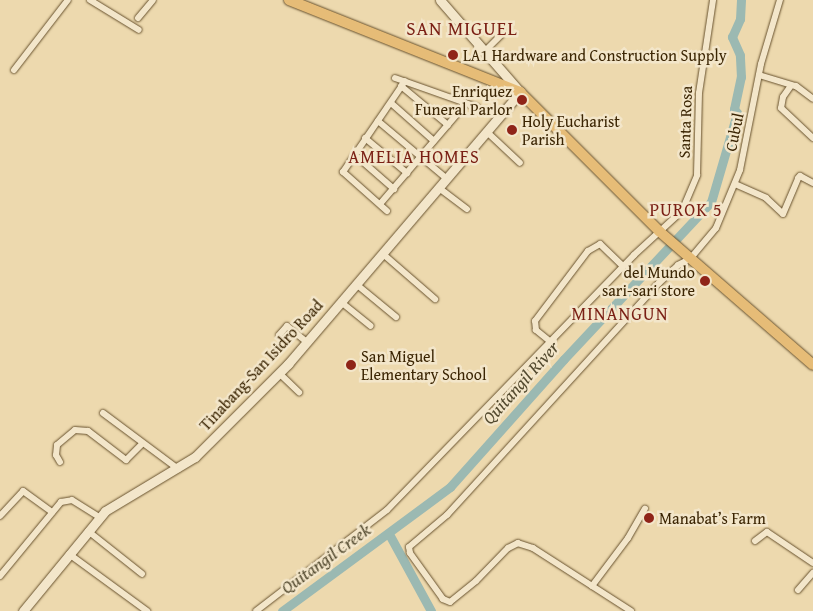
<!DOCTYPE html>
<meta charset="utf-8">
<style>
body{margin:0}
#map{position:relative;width:813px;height:611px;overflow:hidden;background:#edd9ae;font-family:"Gentium Book Plus",serif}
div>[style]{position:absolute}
.river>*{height:9px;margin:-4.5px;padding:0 4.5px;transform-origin:4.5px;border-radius:4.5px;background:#9bb9b2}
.roads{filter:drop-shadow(0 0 1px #68522e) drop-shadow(0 0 1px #68522e)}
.street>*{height:6px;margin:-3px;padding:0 3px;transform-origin:3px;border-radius:3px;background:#f3e6ca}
.secondary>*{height:9px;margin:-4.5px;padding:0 4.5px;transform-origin:4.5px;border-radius:4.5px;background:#f3e6ca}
.primary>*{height:10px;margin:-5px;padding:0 5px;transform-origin:5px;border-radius:5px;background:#e6bc77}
.dots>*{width:14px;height:14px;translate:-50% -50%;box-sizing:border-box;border:2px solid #f3e6ca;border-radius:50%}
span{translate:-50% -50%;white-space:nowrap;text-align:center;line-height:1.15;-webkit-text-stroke:5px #f3e6ca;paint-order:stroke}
.poi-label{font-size:16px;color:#3b2503}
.left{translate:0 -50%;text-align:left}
.right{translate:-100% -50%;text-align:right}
.street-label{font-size:16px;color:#3b2503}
.neighbourhood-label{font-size:18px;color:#7a1f14;letter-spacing:1px}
.water-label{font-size:18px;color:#534a2f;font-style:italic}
.quarter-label{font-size:19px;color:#7a1f14;letter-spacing:1px}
</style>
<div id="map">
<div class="river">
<div style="left:389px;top:534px;width:88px;rotate:61.4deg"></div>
<div style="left:282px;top:611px;width:209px;rotate:-36.4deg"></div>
<div style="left:450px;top:487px;width:171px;rotate:-48.3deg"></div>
<div style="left:564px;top:359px;width:215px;rotate:-46.9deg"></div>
<div style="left:711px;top:202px;width:93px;rotate:-73.7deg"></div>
<div style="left:737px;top:113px;width:5px;rotate:-127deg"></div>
<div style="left:734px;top:109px;width:33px;rotate:-78deg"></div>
<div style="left:741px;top:77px;width:22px;rotate:-93deg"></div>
<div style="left:740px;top:55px;width:20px;rotate:-114deg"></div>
<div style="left:732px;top:37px;width:20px;rotate:-66deg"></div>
<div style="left:740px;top:19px;width:19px;rotate:-87deg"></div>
</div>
<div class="roads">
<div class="street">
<div style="left:90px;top:0;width:57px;rotate:31.5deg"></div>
<div style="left:138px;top:18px;width:23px;rotate:-50deg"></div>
<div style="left:486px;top:50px;width:24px;rotate:-45deg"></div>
<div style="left:14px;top:70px;width:88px;rotate:-52.4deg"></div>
<div style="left:759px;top:75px;width:39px;rotate:17deg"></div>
<div style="left:796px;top:86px;width:21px;rotate:37deg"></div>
<div style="left:395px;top:78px;width:87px;rotate:19.5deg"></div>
<div style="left:401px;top:86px;width:61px;rotate:39.7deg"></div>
<div style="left:790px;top:87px;width:12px;rotate:125deg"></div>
<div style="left:783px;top:97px;width:11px;rotate:100deg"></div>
<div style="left:781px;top:108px;width:44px;rotate:43.2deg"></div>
<div style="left:391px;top:103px;width:57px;rotate:41.5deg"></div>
<div style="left:378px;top:121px;width:89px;rotate:40deg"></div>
<div style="left:487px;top:132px;width:45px;rotate:43.2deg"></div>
<div style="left:365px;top:138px;width:55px;rotate:39.8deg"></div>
<div style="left:355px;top:155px;width:52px;rotate:41.1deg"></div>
<div style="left:735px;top:184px;width:34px;rotate:24deg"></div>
<div style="left:766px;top:198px;width:23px;rotate:43deg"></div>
<div style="left:783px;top:214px;width:39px;rotate:-67deg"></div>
<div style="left:798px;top:178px;width:3px;rotate:-45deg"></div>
<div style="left:800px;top:176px;width:15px;rotate:28deg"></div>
<div style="left:439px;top:188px;width:35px;rotate:37deg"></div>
<div style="left:380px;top:204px;width:130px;rotate:-49.4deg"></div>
<div style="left:387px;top:211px;width:59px;rotate:-138.4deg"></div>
<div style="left:343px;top:172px;width:110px;rotate:-55.7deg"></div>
<div style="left:383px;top:254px;width:69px;rotate:40.9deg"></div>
<div style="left:356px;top:284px;width:52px;rotate:39.5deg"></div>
<div style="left:341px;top:302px;width:38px;rotate:39deg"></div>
<div style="left:279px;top:335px;width:12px;rotate:-48deg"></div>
<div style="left:287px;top:326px;width:26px;rotate:39deg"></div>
<div style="left:552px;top:343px;width:21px;rotate:-141deg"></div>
<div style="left:536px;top:330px;width:9px;rotate:-96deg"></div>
<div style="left:535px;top:321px;width:88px;rotate:-52.9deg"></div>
<div style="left:588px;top:251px;width:14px;rotate:-30deg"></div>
<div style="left:600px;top:244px;width:32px;rotate:44deg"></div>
<div style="left:279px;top:373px;width:28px;rotate:44deg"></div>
<div style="left:103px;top:413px;width:94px;rotate:36.7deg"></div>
<div style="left:60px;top:462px;width:8px;rotate:-120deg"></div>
<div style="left:56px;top:455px;width:10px;rotate:-84deg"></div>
<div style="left:57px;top:445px;width:23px;rotate:-40deg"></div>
<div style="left:75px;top:430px;width:13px;rotate:4deg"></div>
<div style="left:88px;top:431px;width:48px;rotate:37.3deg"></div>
<div style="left:126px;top:460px;width:23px;rotate:-45deg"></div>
<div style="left:0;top:516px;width:34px;rotate:-47deg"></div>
<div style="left:23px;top:491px;width:36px;rotate:36deg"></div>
<div style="left:88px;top:531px;width:69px;rotate:38.5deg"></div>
<div style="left:755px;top:541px;width:15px;rotate:-37deg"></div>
<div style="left:767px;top:532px;width:55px;rotate:34deg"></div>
<div style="left:69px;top:554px;width:97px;rotate:36.2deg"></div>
<div style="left:0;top:576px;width:96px;rotate:-50.5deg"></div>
<div style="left:61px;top:502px;width:11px;rotate:-10deg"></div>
<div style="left:72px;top:500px;width:32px;rotate:32deg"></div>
<div style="left:592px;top:586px;width:60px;rotate:-53.1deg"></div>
<div style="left:628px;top:538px;width:34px;rotate:-60deg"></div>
<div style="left:798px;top:590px;width:23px;rotate:-49deg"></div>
<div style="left:256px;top:611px;width:165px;rotate:-37.6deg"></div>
<div style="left:387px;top:510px;width:355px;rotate:-45.9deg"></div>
<div style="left:634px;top:255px;width:65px;rotate:-42.5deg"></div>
<div style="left:682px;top:211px;width:39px;rotate:-67deg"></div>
<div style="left:697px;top:175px;width:82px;rotate:-88.6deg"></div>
<div style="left:699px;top:93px;width:94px;rotate:-81.4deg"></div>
<div style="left:631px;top:611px;width:117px;rotate:-147.3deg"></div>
<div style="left:533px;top:548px;width:16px;rotate:-162deg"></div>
<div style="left:518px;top:543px;width:11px;rotate:153deg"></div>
<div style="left:508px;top:548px;width:46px;rotate:134.1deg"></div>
<div style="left:476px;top:581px;width:33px;rotate:141deg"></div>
<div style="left:450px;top:602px;width:8px;rotate:-157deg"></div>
<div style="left:443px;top:599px;width:57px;rotate:-125.7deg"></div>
<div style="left:410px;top:553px;width:6px;rotate:-99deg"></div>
<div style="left:409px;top:547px;width:50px;rotate:-40.1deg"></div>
<div style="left:447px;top:515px;width:314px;rotate:-47.6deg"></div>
<div style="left:659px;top:283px;width:26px;rotate:-43deg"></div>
<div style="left:678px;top:265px;width:13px;rotate:-27deg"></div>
<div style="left:690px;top:259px;width:40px;rotate:-50deg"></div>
<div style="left:716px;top:228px;width:63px;rotate:-67.5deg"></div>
<div style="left:740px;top:170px;width:108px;rotate:-78.8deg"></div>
<div style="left:761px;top:64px;width:67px;rotate:-73.5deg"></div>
</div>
<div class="secondary">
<div style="left:23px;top:611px;width:129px;rotate:-50.6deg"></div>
<div style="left:105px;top:511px;width:105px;rotate:-31deg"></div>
<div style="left:195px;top:457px;width:132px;rotate:-45deg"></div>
<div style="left:288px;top:364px;width:358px;rotate:-49.5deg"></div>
<div style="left:520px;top:92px;width:122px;rotate:-131deg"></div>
</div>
<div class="primary">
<div style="left:289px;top:0;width:249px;rotate:21.7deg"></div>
<div style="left:520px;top:92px;width:197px;rotate:45deg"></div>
<div style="left:659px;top:231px;width:204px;rotate:41deg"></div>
</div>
</div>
<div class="dots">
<div style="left:453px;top:55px;background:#8f2418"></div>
<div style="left:522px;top:100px;background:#8f2418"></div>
<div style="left:512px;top:130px;background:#8f2418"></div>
<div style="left:705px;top:281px;background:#8f2418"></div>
<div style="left:351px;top:365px;background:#8f2418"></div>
<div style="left:649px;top:518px;background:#8f2418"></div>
</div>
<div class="poi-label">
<span class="left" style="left:463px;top:55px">LA1 Hardware and Construction Supply</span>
<span class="right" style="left:512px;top:100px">Enriquez<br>Funeral Parlor</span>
<span class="left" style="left:522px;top:130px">Holy Eucharist<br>Parish</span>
<span class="right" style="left:695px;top:281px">del Mundo<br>sari-sari store</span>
<span class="left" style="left:361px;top:365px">San Miguel<br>Elementary School</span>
<span class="left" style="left:659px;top:518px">Manabat’s Farm</span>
</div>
<div class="street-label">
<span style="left:685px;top:122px;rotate:-88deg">Santa Rosa</span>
<span style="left:734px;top:132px;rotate:-78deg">Cubul</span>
<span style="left:261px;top:365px;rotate:-47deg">Tinabang-San Isidro Road</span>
</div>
<div class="neighbourhood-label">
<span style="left:414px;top:157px">AMELIA HOMES</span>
<span style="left:686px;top:210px">PUROK 5</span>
<span style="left:620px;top:314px">MINANGUN</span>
</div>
<div class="water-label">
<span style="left:521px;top:383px;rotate:-48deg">Quitangil River</span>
<span style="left:326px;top:559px;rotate:-36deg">Quitangil Creek</span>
</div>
<div class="quarter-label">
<span style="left:462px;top:29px">SAN MIGUEL</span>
</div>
</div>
